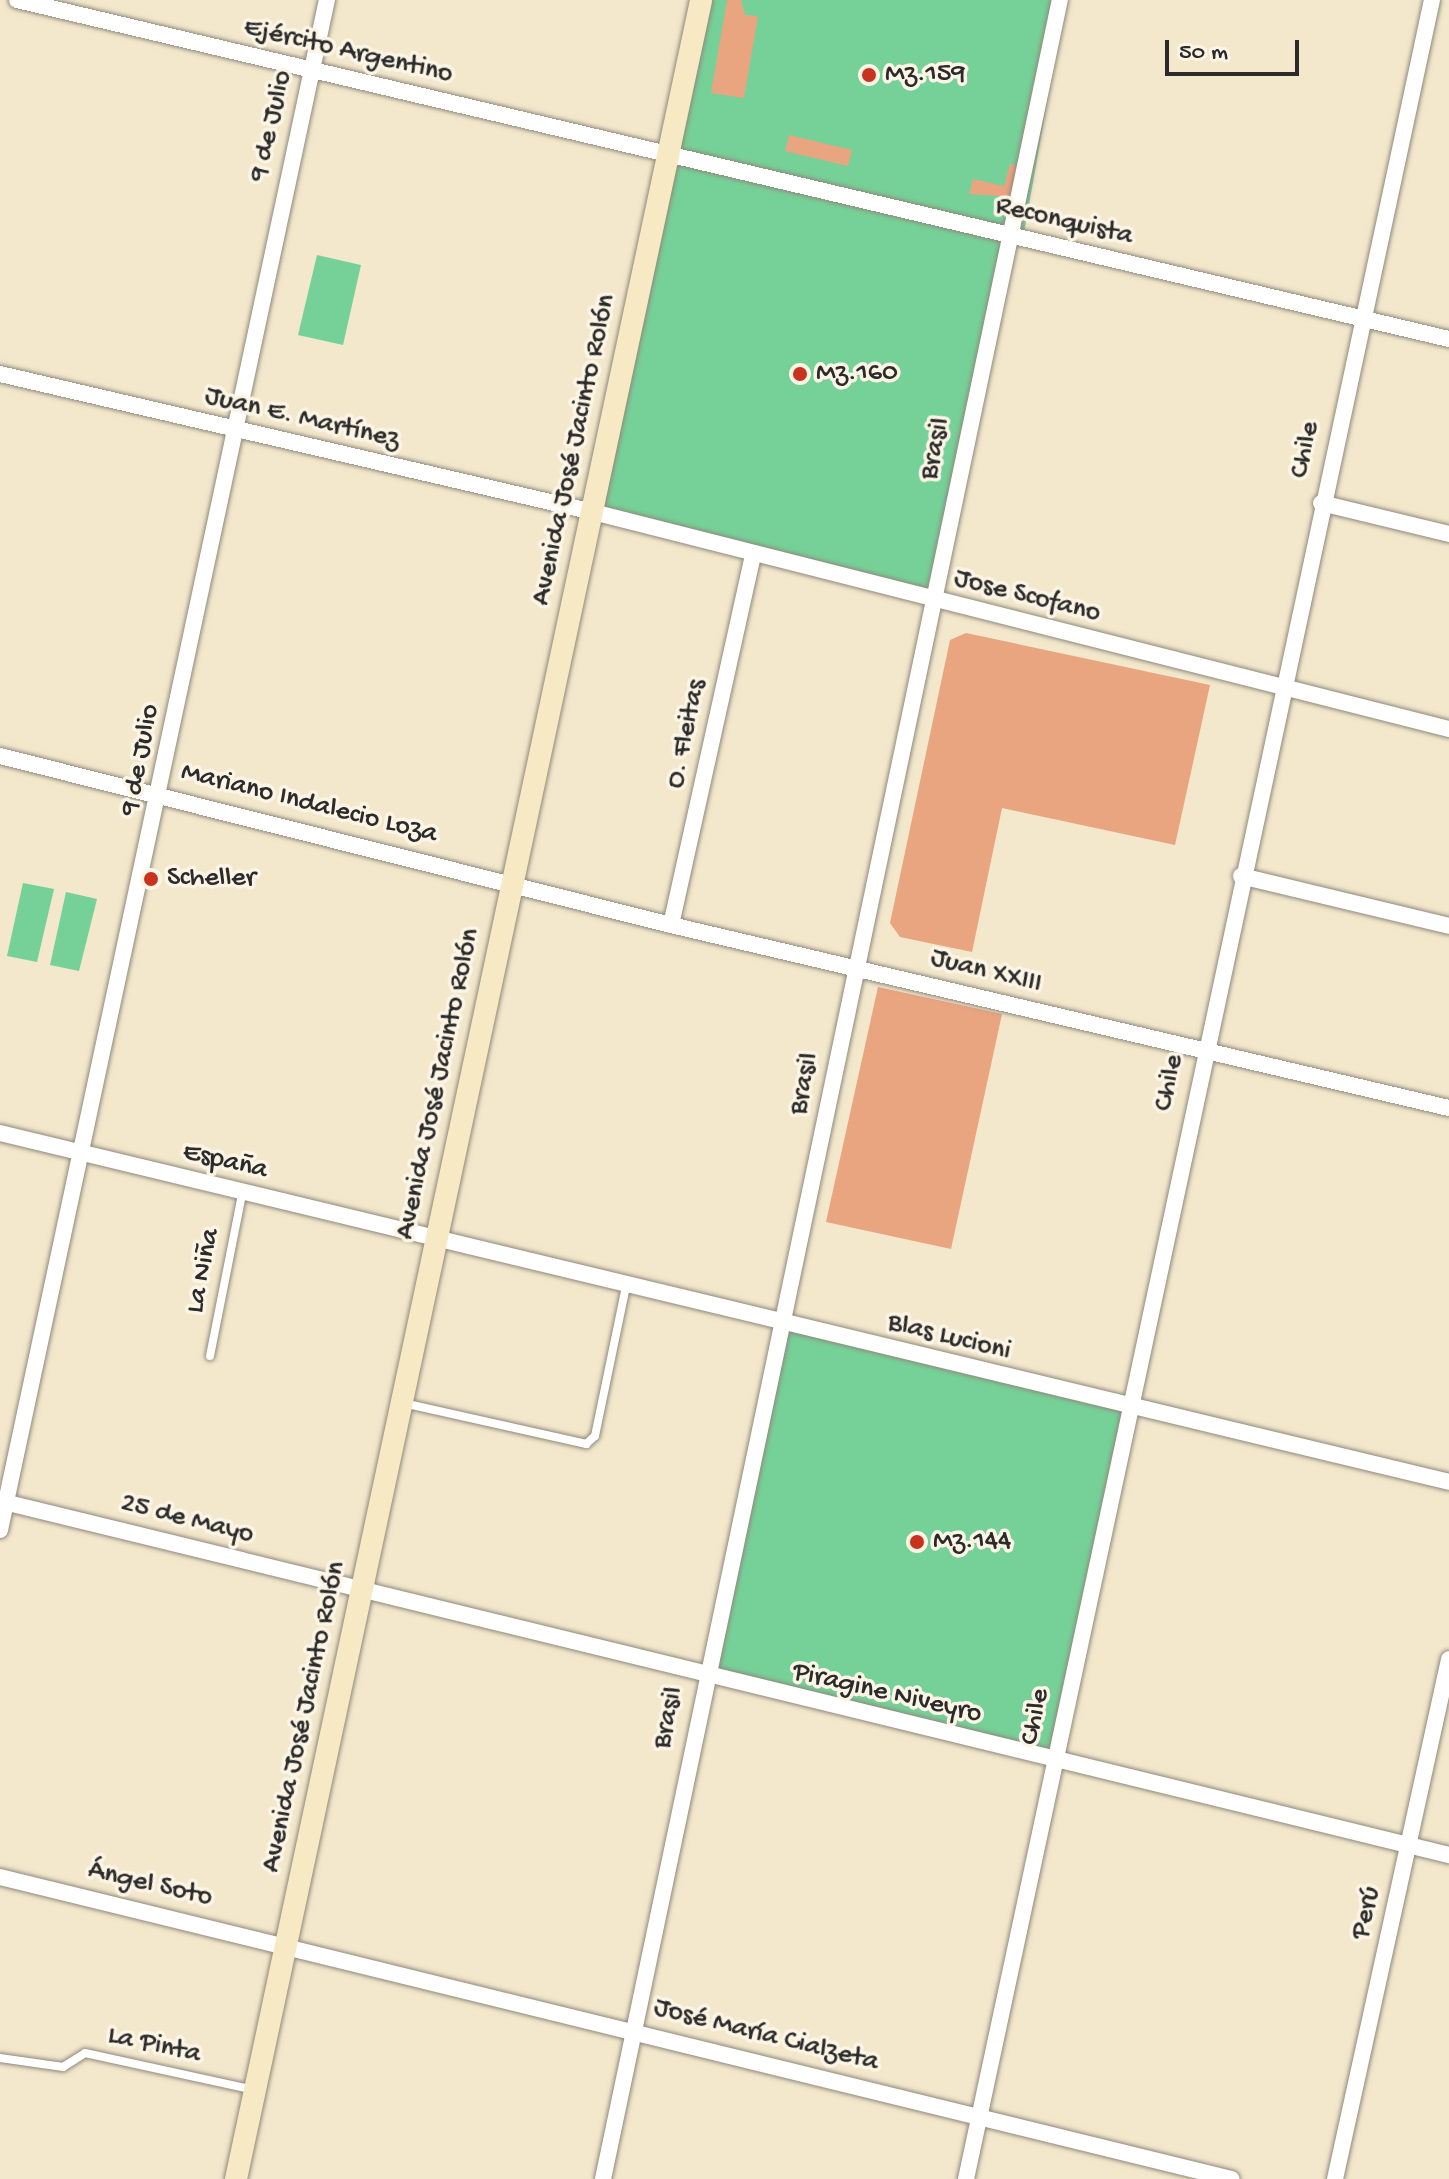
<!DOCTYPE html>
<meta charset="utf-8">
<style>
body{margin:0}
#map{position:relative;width:1449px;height:2179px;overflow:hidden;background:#f3e7cc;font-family:"Gochi Hand",sans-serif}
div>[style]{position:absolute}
.green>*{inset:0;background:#76d198}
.building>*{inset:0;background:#e9a480}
.roads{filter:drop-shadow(0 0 2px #8f897c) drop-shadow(0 0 2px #8f897c)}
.lane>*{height:8px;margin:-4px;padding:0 4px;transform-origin:4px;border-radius:4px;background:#fff}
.street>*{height:16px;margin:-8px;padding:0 8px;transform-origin:8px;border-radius:8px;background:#fff}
.secondary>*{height:22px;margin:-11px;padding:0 11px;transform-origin:11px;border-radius:11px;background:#f6e9c3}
.dots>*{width:22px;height:22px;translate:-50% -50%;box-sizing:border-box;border:4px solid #fcf5e5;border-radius:50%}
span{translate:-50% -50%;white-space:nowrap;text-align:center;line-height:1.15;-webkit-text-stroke:7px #fcf5e5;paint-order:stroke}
.street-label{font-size:28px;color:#2b2b2b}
.poi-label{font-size:28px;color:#2b2b2b}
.left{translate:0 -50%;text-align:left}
.scale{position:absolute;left:1165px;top:40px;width:134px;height:36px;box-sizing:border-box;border:4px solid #2b2b2b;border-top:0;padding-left:10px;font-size:24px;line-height:28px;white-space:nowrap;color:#2b2b2b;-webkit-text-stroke:6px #fcf5e5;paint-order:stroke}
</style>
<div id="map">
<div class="green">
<div style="clip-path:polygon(701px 0,1065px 0,1023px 239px,1008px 235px,931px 600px,593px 512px)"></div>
<div style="clip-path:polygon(317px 255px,361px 265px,343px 345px,298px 335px)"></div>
<div style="clip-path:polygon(23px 883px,54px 889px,37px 962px,7px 956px)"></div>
<div style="clip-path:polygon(66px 892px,97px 899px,79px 971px,50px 965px)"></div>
<div style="clip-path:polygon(784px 1324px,1128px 1408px,1053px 1760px,704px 1677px)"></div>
</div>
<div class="building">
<div style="clip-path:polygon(727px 0,741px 0,745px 15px,758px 16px,744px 98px,711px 93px)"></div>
<div style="clip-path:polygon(789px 135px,852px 150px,848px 166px,785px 151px)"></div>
<div style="clip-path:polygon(1010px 164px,1019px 166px,1011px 197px,969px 194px,973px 179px,1004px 186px)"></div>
<div style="clip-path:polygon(966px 633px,1210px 685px,1175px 845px,1002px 808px,972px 952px,900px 937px,890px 923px,950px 640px)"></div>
<div style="clip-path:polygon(878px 987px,1002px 1014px,951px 1249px,826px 1222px)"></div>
</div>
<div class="roads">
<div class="lane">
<div style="left:210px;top:1356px;width:165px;rotate:-78.8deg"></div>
<div style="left:403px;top:1403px;width:188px;rotate:12.6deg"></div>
<div style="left:586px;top:1444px;width:12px;rotate:-42deg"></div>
<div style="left:595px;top:1436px;width:153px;rotate:-78.3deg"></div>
<div style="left:0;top:2058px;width:64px;rotate:8.1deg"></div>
<div style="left:63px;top:2067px;width:26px;rotate:-32deg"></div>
<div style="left:85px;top:2053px;width:173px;rotate:12.3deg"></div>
</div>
<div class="street">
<div style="left:17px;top:0;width:1472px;rotate:13.32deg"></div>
<div style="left:0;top:374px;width:609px;rotate:13.1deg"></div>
<div style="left:593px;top:512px;width:883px;rotate:14.23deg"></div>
<div style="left:1321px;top:503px;width:132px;rotate:13.6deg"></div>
<div style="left:0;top:756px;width:692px;rotate:14.14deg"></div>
<div style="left:671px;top:925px;width:799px;rotate:13.24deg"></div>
<div style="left:1241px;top:876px;width:214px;rotate:13.5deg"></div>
<div style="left:671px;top:925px;width:380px;rotate:-77.5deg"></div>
<div style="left:0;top:1133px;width:1490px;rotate:13.54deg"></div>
<div style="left:0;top:1501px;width:1492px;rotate:13.73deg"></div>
<div style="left:0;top:1530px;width:1565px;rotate:-77.94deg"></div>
<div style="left:0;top:1877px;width:1268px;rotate:13.78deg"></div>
<div style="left:603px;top:2179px;width:2226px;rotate:-78.16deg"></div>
<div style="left:966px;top:2179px;width:2228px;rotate:-77.93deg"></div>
<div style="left:1335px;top:2179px;width:532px;rotate:-77.63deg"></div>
</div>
<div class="secondary">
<div style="left:236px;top:2179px;width:2228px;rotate:-77.95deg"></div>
</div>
</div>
<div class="dots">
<div style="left:869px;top:75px;background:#c8321e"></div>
<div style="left:800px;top:374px;background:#c8321e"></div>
<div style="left:151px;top:879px;background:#c8321e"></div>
<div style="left:917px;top:1542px;background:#c8321e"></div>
</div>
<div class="street-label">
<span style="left:348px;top:52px;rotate:13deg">Ejército Argentino</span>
<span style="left:272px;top:126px;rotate:-77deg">9 de Julio</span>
<span style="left:1064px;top:222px;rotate:13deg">Reconquista</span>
<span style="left:302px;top:419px;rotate:13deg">Juan E. Martínez</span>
<span style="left:936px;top:449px;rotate:-78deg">Brasil</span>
<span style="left:575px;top:450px;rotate:-78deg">Avenida José Jacinto Rolón</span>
<span style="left:1306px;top:450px;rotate:-78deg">Chile</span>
<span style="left:1027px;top:597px;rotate:14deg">Jose Scofano</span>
<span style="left:687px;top:734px;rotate:-78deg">O. Fleitas</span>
<span style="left:141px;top:760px;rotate:-79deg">9 de Julio</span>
<span style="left:309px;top:804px;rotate:14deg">Mariano Indalecio Loza</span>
<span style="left:986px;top:972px;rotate:14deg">Juan XXIII</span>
<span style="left:1170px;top:1083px;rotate:-78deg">Chile</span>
<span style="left:439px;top:1084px;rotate:-78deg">Avenida José Jacinto Rolón</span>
<span style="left:805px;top:1084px;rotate:-79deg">Brasil</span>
<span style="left:225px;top:1162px;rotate:13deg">España</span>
<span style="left:204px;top:1271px;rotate:-79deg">La Niña</span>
<span style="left:949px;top:1338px;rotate:14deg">Blas Lucioni</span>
<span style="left:187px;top:1520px;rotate:14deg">25 de Mayo</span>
<span style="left:887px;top:1694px;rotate:13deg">Piragine Niveyro</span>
<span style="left:305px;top:1717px;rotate:-78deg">Avenida José Jacinto Rolón</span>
<span style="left:1036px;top:1717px;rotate:-78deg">Chile</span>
<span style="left:669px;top:1718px;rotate:-78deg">Brasil</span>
<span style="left:150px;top:1885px;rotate:13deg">Ángel Soto</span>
<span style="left:1367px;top:1913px;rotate:-78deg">Perú</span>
<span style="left:766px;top:2036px;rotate:14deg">José María Cialzeta</span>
<span style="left:154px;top:2046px;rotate:12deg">La Pinta</span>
</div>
<div class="poi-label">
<span class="left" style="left:885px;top:75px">Mz.159</span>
<span class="left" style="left:816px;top:374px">Mz.160</span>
<span class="left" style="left:167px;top:879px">Scheller</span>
<span class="left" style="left:933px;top:1542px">Mz.144</span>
</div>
<div class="scale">50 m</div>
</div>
